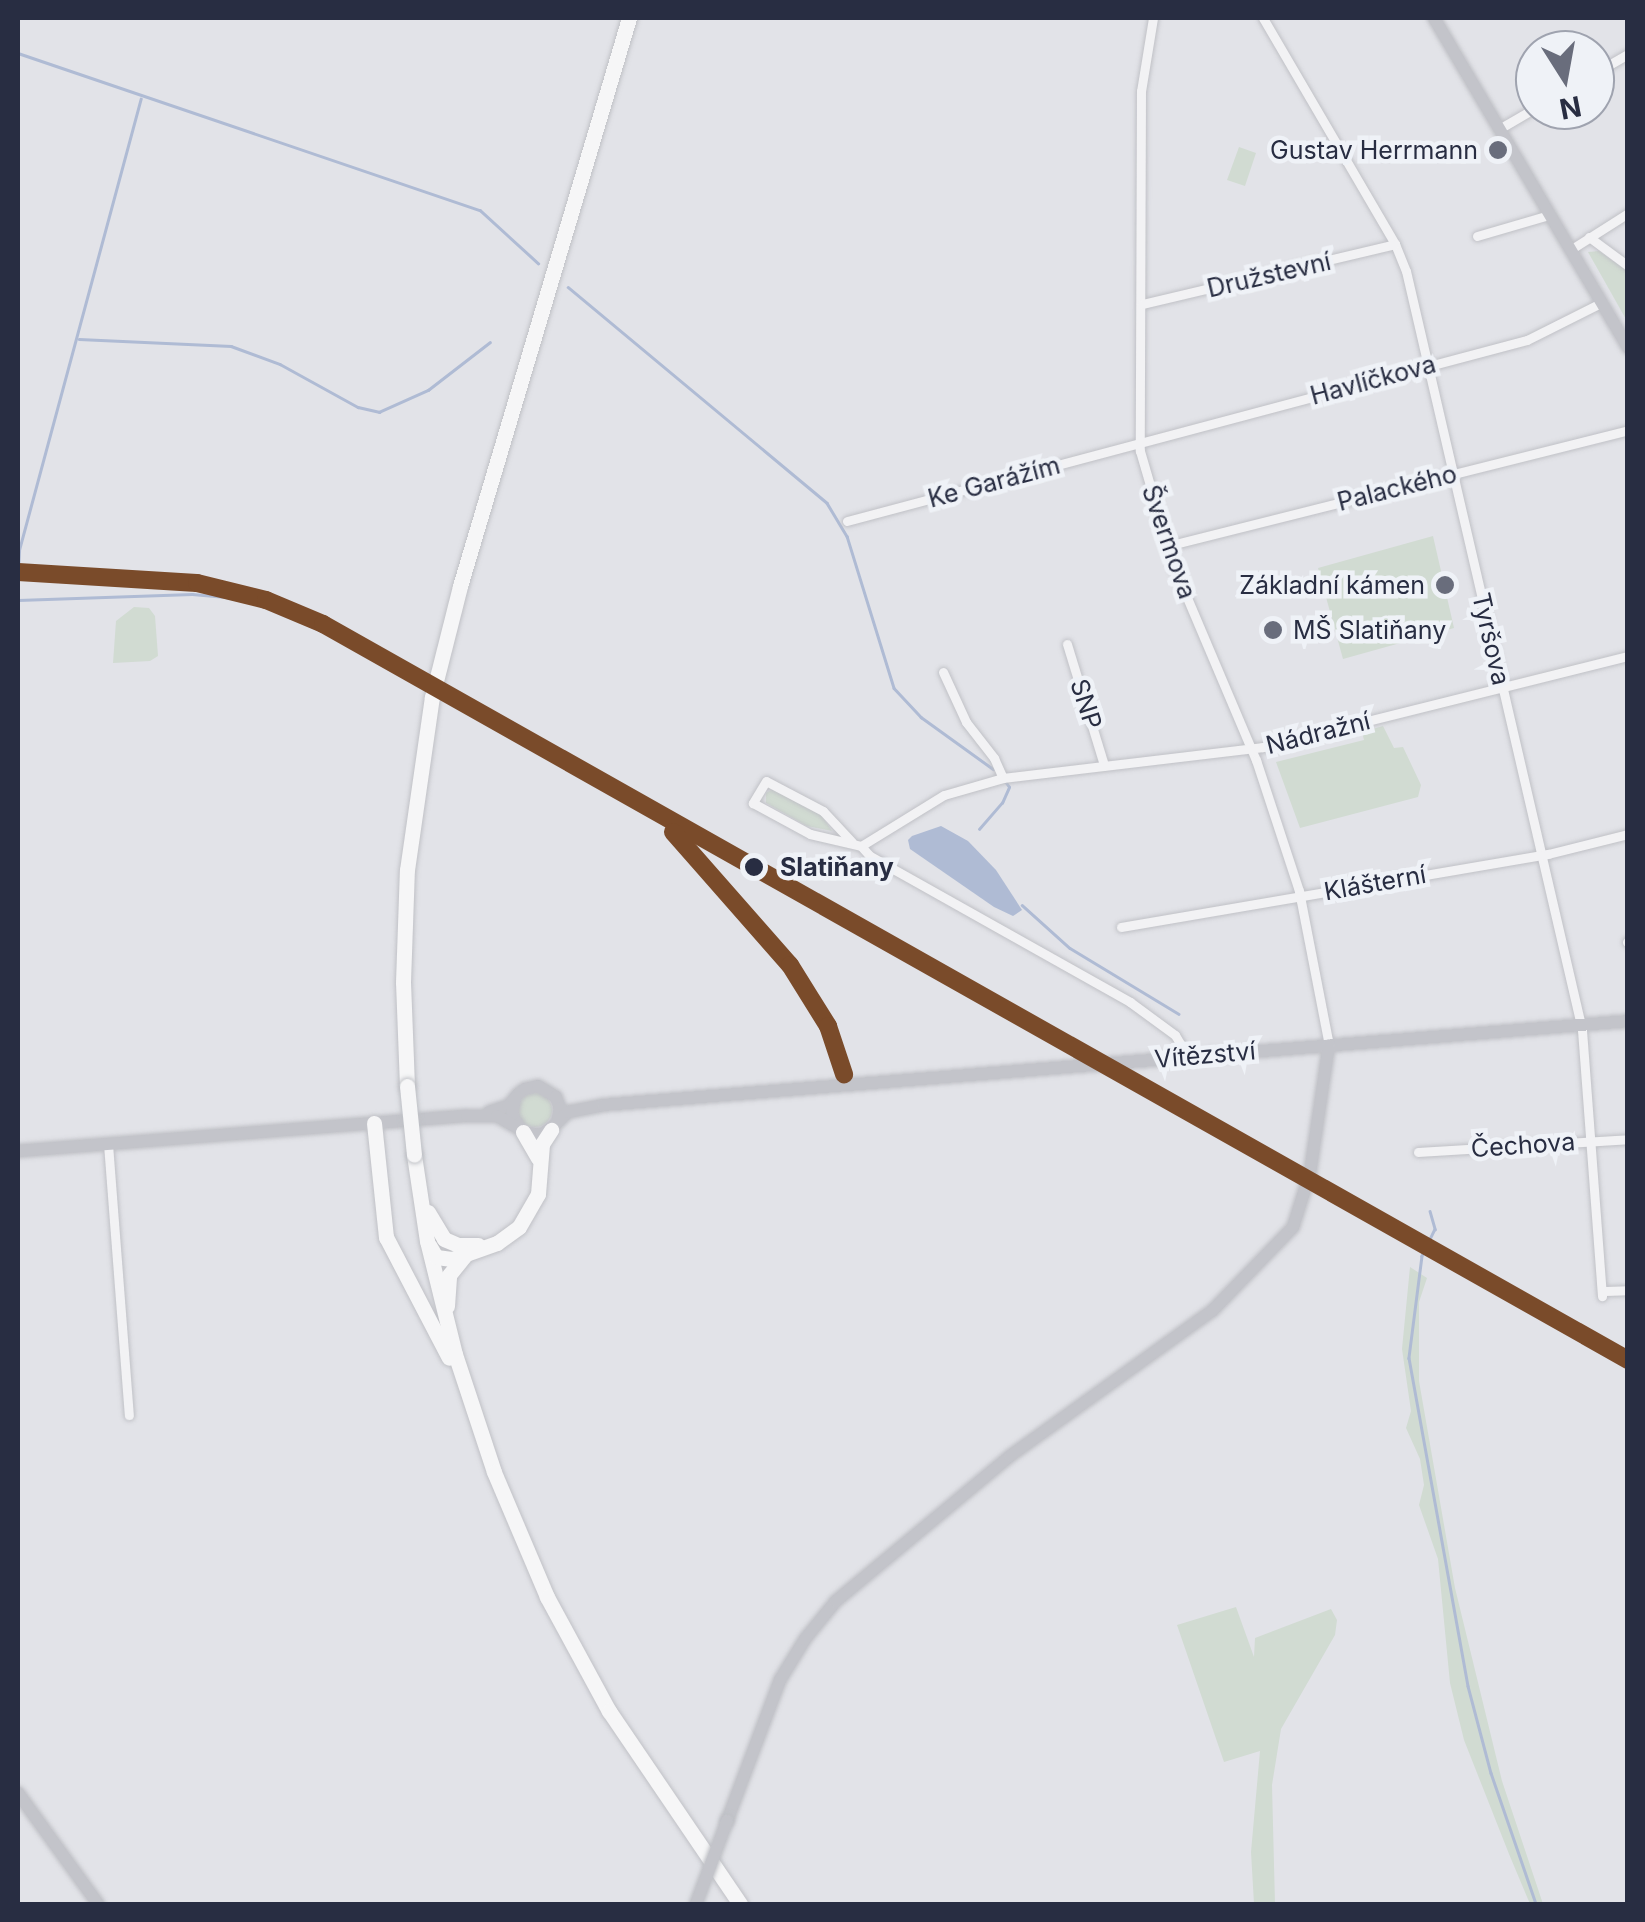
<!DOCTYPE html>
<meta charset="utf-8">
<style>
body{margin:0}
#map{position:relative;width:1645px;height:1922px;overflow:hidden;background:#e2e3e8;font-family:Inter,sans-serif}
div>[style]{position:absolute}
.green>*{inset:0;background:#d1dbd2}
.round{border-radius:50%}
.water>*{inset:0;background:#afbbd4}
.stream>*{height:2.5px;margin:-1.25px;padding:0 1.25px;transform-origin:1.25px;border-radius:1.25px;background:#afbbd4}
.roads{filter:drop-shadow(0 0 2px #c0c1c6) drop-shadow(0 0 2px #c0c1c6)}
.street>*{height:9px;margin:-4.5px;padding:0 4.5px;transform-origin:4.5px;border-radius:4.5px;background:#f2f2f4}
.secondary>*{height:12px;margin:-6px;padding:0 6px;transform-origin:6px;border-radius:6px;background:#c3c4ca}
.primary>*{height:15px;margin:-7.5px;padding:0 7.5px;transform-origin:7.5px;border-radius:7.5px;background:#f6f6f7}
.bridges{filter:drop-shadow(0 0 2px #bec0c5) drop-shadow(0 0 2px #bec0c5)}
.secondary-bridge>*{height:12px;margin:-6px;padding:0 6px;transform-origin:6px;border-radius:6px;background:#c3c4ca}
.primary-bridge>*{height:15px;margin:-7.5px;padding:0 7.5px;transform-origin:7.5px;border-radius:7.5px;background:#f6f6f7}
.rail-1>*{height:18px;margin:-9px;padding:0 9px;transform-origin:9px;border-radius:9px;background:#7a4b2a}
.dots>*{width:28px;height:28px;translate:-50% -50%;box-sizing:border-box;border:5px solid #eff2f7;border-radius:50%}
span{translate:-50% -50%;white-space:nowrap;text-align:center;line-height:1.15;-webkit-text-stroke:9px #eff2f7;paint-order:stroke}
.poi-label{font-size:25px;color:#282d42}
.right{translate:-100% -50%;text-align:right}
.left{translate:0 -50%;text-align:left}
.street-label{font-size:25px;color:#282d42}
.stop-label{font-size:25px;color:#282d42;font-weight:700}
.frame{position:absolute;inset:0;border:20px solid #282d42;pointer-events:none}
.north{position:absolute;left:1515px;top:30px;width:100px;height:100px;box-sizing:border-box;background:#eff2f7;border:2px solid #9fa3af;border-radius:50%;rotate:169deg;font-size:28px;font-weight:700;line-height:40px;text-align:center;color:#282d42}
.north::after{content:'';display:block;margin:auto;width:35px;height:45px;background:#696d7c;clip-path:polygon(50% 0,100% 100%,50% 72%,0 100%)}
</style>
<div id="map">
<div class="green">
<div style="clip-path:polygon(1239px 147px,1256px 153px,1245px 186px,1227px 180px)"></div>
<div style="clip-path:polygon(1599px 251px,1627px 271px,1627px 321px,1588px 252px)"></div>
<div style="clip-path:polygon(1433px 536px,1454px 628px,1343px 659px,1318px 568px)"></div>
<div style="clip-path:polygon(134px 607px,149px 608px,155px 616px,158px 656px,150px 661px,113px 663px,116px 621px)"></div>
<div style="clip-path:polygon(1383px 726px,1394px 748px,1403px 747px,1421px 785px,1418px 797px,1300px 828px,1276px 762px,1364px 740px,1362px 732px)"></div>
<div style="clip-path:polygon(773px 789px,820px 813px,832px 831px,807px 826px,766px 803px,766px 793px)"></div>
<div class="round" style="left:518px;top:1093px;width:34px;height:34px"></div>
<div style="clip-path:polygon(1410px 1267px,1427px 1278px,1419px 1302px,1419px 1381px,1455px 1588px,1502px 1781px,1543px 1904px,1530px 1904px,1509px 1854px,1464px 1740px,1450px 1683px,1438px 1559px,1419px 1505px,1424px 1485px,1420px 1459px,1406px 1428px,1411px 1411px,1402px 1349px)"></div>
<div style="clip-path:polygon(1236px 1607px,1254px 1657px,1255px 1638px,1331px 1609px,1337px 1620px,1335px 1635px,1281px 1729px,1272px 1785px,1275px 1904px,1254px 1904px,1251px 1852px,1260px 1751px,1224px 1762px,1177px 1625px)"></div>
</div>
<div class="water">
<div style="clip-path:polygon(941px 826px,968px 841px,996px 870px,1022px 910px,1013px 916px,994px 907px,910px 849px,908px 840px,912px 836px)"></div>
</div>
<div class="stream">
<div style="left:18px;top:53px;width:488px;rotate:18.8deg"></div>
<div style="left:480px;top:210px;width:79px;rotate:42.4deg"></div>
<div style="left:568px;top:287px;width:337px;rotate:39.8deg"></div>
<div style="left:827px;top:503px;width:39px;rotate:59deg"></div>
<div style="left:847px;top:536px;width:159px;rotate:72.8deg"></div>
<div style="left:894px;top:688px;width:40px;rotate:47deg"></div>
<div style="left:921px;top:717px;width:89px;rotate:35.8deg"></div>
<div style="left:79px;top:339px;width:152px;rotate:2.6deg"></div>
<div style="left:231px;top:346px;width:52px;rotate:20.2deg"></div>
<div style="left:280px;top:364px;width:89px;rotate:28.9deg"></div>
<div style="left:358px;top:407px;width:22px;rotate:13deg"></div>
<div style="left:379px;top:412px;width:54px;rotate:-24.2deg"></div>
<div style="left:428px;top:390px;width:78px;rotate:-37.7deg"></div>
<div style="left:18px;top:571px;width:21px;rotate:-87deg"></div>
<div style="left:19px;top:550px;width:467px;rotate:-74.9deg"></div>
<div style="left:18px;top:600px;width:174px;rotate:-2deg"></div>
<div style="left:192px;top:594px;width:34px;rotate:5deg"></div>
<div style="left:226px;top:597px;width:43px;rotate:12.1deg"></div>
<div style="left:268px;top:606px;width:118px;rotate:25deg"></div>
<div style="left:979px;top:829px;width:35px;rotate:-49deg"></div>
<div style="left:1002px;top:803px;width:17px;rotate:-66deg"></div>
<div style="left:1009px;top:787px;width:5px;rotate:-127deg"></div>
<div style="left:1022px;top:905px;width:64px;rotate:41.9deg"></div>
<div style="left:1070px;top:948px;width:127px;rotate:31.2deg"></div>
<div style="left:1430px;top:1211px;width:19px;rotate:74deg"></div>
<div style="left:1435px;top:1229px;width:30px;rotate:116deg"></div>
<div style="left:1422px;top:1256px;width:103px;rotate:97.3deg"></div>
<div style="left:1409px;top:1358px;width:333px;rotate:79.8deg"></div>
<div style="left:1468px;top:1686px;width:90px;rotate:75.2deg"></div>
<div style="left:1491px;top:1773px;width:139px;rotate:71deg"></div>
</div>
<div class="roads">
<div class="street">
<div style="left:1153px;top:18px;width:74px;rotate:99.3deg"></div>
<div style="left:1141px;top:91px;width:360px;rotate:90.2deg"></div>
<div style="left:1140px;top:451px;width:121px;rotate:73.7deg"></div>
<div style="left:1174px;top:567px;width:210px;rotate:67deg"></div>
<div style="left:1256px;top:760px;width:138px;rotate:71.8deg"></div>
<div style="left:1299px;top:891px;width:157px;rotate:79deg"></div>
<div style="left:1263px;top:18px;width:262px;rotate:59.7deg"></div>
<div style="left:1395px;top:244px;width:29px;rotate:68deg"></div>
<div style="left:1406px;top:271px;width:779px;rotate:76.94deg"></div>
<div style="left:1582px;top:1030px;width:267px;rotate:85.7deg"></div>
<div style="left:1595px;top:73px;width:38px;rotate:-30deg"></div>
<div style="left:1499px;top:129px;width:42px;rotate:-30.3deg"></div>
<div style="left:1477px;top:236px;width:75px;rotate:-16.3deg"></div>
<div style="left:1589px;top:237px;width:49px;rotate:36.6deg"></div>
<div style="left:1570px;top:250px;width:69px;rotate:-32.5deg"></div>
<div style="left:1142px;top:304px;width:260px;rotate:-13.3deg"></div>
<div style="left:847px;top:521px;width:704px;rotate:-14.91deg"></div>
<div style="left:1527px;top:340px;width:83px;rotate:-26.6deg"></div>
<div style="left:1167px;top:546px;width:475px;rotate:-14.1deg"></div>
<div style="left:1067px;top:644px;width:127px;rotate:73deg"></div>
<div style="left:943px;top:672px;width:55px;rotate:65.3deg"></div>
<div style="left:966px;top:722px;width:46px;rotate:52.1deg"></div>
<div style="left:994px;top:758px;width:22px;rotate:66deg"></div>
<div style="left:852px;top:842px;width:42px;rotate:-133.1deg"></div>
<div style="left:823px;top:811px;width:64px;rotate:-152.2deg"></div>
<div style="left:766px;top:781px;width:26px;rotate:121deg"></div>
<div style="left:753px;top:803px;width:65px;rotate:28.5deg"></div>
<div style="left:810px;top:834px;width:52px;rotate:13.2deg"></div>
<div style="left:861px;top:846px;width:97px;rotate:-31.6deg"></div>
<div style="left:944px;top:795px;width:61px;rotate:-16.1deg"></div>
<div style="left:1003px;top:778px;width:262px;rotate:-6.8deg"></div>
<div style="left:1263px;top:747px;width:376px;rotate:-14deg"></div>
<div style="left:861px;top:846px;width:13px;rotate:48deg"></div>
<div style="left:870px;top:856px;width:298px;rotate:29.3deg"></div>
<div style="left:1130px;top:1002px;width:56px;rotate:36.3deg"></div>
<div style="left:1175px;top:1035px;width:26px;rotate:59deg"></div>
<div style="left:1121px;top:927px;width:433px;rotate:-9.7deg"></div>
<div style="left:1548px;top:854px;width:82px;rotate:-14deg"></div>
<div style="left:1627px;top:942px;width:1px;rotate:-45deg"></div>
<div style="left:108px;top:1144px;width:272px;rotate:85.6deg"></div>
<div style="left:1418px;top:1152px;width:210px;rotate:-3.5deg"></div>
<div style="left:1605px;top:1291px;width:23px;rotate:-2deg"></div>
</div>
<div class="secondary">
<div style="left:1434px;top:18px;width:383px;rotate:59.5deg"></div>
<div style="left:489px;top:1112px;width:20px;rotate:-18deg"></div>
<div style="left:508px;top:1106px;width:16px;rotate:-50deg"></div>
<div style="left:518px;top:1094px;width:9px;rotate:-36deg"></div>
<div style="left:525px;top:1089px;width:13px;rotate:-13deg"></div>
<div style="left:538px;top:1086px;width:21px;rotate:31deg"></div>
<div style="left:556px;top:1097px;width:12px;rotate:70deg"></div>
<div style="left:560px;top:1108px;width:15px;rotate:101deg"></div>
<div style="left:557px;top:1123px;width:20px;rotate:143deg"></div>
<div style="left:541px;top:1135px;width:18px;rotate:-171deg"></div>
<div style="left:523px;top:1132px;width:20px;rotate:-123deg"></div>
<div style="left:512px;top:1115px;width:17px;rotate:-80deg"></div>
<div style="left:557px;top:1123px;width:16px;rotate:-45deg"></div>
<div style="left:568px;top:1112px;width:36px;rotate:-11deg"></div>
<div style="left:603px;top:1105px;width:1028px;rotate:-4.68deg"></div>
<div style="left:18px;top:1151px;width:450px;rotate:-4.5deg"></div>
<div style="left:467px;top:1116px;width:30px"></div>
<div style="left:497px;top:1116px;width:24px;rotate:30deg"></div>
<div style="left:18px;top:1793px;width:137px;rotate:54.2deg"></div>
<div style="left:727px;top:1821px;width:151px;rotate:-69.4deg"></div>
<div style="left:780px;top:1680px;width:48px;rotate:-58.6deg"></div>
<div style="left:805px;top:1639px;width:49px;rotate:-50.8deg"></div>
<div style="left:836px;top:1601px;width:226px;rotate:-39.8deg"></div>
<div style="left:1010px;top:1456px;width:249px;rotate:-35.7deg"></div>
<div style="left:1212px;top:1311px;width:117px;rotate:-46deg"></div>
<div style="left:1293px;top:1227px;width:57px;rotate:-72.5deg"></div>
<div style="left:1310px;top:1173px;width:129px;rotate:-81.6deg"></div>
</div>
<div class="primary">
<div style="left:407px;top:1086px;width:104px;rotate:-92.2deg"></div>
<div style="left:403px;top:982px;width:112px;rotate:-88deg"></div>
<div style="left:407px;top:870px;width:175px;rotate:-81.8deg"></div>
<div style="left:432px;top:697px;width:114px;rotate:-75.8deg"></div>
<div style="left:460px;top:586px;width:593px;rotate:-73.43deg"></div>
<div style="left:374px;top:1123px;width:115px;rotate:84deg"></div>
<div style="left:386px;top:1237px;width:136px;rotate:62.5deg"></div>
<div style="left:523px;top:1132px;width:30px;rotate:60deg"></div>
<div style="left:414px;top:1155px;width:87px;rotate:81.4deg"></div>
<div style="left:427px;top:1241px;width:116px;rotate:76.1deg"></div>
<div style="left:455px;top:1354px;width:124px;rotate:71.7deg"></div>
<div style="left:494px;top:1472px;width:136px;rotate:67deg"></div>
<div style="left:547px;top:1597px;width:130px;rotate:61.5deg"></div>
<div style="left:609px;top:1711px;width:233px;rotate:55.8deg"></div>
<div style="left:428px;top:1212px;width:31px;rotate:59deg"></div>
<div style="left:444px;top:1239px;width:15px;rotate:23deg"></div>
<div style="left:458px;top:1245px;width:20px"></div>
<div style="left:429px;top:1245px;width:14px;rotate:60deg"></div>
<div style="left:436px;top:1257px;width:16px;rotate:7deg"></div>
<div style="left:452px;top:1259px;width:48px;rotate:-19.6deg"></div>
<div style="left:497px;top:1243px;width:27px;rotate:-36deg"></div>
<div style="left:519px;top:1227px;width:38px;rotate:-60deg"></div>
<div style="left:538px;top:1194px;width:50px;rotate:-85.4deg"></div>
<div style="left:542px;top:1144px;width:17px;rotate:-57deg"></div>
<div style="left:447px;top:1306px;width:31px;rotate:-86deg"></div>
<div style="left:449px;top:1275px;width:26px;rotate:-51deg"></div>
</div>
</div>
<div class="bridges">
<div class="secondary-bridge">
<div style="left:696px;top:1904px;width:89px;rotate:-69.5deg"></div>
</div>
<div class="primary-bridge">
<div style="left:407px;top:1086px;width:69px;rotate:84.2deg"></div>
</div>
</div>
<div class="rail-1">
<div style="left:18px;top:572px;width:179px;rotate:3.5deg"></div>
<div style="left:197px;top:583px;width:71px;rotate:13.8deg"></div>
<div style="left:266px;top:600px;width:62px;rotate:22.8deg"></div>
<div style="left:323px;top:624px;width:1498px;rotate:29.42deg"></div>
<div style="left:673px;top:832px;width:177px;rotate:48.7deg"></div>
<div style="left:790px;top:965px;width:72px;rotate:58.1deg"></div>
<div style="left:828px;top:1026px;width:51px;rotate:71.6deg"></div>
</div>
<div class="dots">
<div style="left:1498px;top:150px;background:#696d7c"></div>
<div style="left:1445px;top:585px;background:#696d7c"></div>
<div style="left:1273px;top:630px;background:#696d7c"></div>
<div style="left:754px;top:867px;background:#282d42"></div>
</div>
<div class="poi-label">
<span class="right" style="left:1478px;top:150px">Gustav Herrmann</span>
<span class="right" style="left:1425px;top:585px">Základní kámen</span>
<span class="left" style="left:1293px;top:630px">MŠ Slatiňany</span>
</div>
<div class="street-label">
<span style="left:1269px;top:275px;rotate:-13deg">Družstevní</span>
<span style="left:1373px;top:380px;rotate:-15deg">Havlíčkova</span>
<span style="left:994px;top:482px;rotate:-15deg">Ke Garážím</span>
<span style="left:1397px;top:488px;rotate:-14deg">Palackého</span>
<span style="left:1169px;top:542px;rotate:71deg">Švermova</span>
<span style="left:1491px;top:639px;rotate:77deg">Tyršova</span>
<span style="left:1086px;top:704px;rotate:72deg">SNP</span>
<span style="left:1318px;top:733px;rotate:-14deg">Nádražní</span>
<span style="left:1375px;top:883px;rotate:-10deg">Klášterní</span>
<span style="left:1205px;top:1055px;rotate:-5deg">Vítězství</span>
<span style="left:1523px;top:1145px;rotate:-4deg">Čechova</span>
</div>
<div class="stop-label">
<span class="left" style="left:780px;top:867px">Slatiňany</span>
</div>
<div class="frame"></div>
<div class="north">N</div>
</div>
